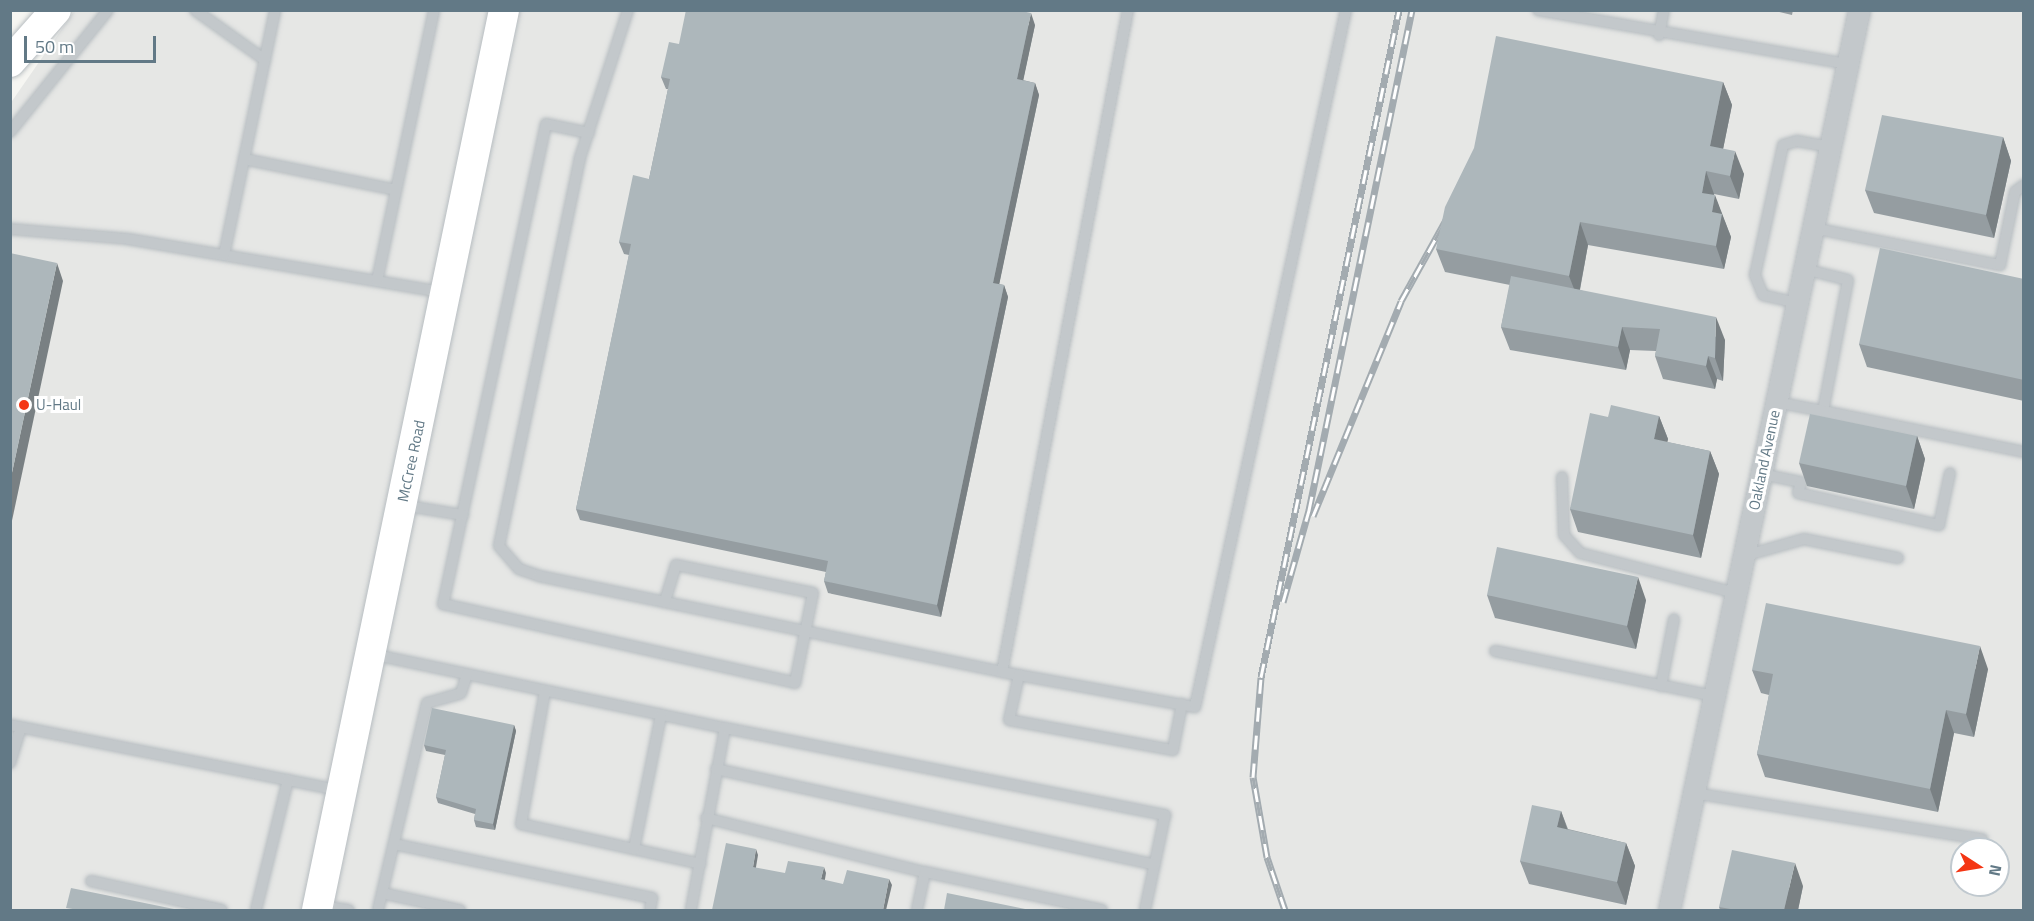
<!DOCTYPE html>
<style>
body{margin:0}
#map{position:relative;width:2034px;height:921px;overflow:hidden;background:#f6f6f2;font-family:"Titillium Web",sans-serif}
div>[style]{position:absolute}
.built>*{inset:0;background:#e6e7e5}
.roads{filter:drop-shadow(0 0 2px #b7bdc1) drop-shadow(0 0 2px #b7bdc1)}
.service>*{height:10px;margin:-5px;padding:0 5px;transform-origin:5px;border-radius:5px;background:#c3c8cb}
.minor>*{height:21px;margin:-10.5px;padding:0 10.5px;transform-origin:10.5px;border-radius:10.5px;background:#c3c8cb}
.secondary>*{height:30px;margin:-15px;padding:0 15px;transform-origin:15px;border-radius:15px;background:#fff}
.rail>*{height:7px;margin-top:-3.5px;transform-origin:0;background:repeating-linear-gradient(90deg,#fff 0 14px,#a3abb0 0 28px);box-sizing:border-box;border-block:2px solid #a3abb0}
.wall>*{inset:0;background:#959da1}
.shaded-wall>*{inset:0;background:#798083}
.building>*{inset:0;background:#adb7bb}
.dots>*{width:16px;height:16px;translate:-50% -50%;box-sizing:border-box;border:3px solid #fff;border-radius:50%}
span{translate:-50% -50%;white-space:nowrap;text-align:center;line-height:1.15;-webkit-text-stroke:6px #fff;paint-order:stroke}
.poi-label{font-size:15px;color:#627986}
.left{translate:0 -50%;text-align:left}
.street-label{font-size:15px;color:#627986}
.frame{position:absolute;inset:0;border:12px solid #627986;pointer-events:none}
.north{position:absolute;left:1950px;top:837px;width:60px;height:60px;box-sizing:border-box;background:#fff;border:2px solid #c0c9cf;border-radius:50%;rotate:102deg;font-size:16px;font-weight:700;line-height:24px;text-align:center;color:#627986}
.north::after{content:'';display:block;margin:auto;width:21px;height:27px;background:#f43614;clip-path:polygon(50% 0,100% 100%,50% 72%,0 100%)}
.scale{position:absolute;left:24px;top:36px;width:132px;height:27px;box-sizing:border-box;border:3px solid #627986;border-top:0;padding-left:8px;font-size:18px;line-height:21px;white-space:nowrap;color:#627986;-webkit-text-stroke:4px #fff;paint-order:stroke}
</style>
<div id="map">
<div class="built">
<div style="clip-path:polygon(evenodd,75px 10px,2023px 11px,2023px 910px,11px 910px,10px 104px,75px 10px,1962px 849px,1998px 849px,1998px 885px,1962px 885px,1962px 849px)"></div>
</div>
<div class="roads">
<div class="service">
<div style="left:195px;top:10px;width:86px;rotate:35.5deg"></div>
<div style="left:628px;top:10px;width:156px;rotate:108deg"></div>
<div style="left:580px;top:158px;width:396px;rotate:101.8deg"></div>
<div style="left:499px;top:546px;width:30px;rotate:49deg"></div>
<div style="left:519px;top:569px;width:21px;rotate:19deg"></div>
<div style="left:539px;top:576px;width:473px;rotate:11.7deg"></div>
<div style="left:1002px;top:672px;width:674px;rotate:-79.22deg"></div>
<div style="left:1538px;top:10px;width:315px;rotate:9.9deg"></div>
<div style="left:1659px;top:35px;width:25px;rotate:-79deg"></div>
<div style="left:10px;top:132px;width:156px;rotate:-51.2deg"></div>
<div style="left:589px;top:133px;width:44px;rotate:-168.2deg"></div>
<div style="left:546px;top:124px;width:491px;rotate:102.1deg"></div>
<div style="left:443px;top:604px;width:361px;rotate:12.6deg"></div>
<div style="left:795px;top:683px;width:92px;rotate:-78.7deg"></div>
<div style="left:813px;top:593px;width:140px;rotate:-168.4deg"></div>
<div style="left:676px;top:565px;width:39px;rotate:107deg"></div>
<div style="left:244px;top:159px;width:155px;rotate:11.5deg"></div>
<div style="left:1813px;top:228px;width:191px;rotate:11.2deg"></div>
<div style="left:2000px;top:265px;width:75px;rotate:-78.4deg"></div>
<div style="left:2015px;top:192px;width:11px;rotate:-38deg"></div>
<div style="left:10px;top:229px;width:118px;rotate:4.8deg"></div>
<div style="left:128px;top:239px;width:319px;rotate:9.6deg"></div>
<div style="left:224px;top:255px;width:250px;rotate:-78.2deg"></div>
<div style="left:1804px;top:269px;width:45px;rotate:14deg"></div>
<div style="left:1848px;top:280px;width:133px;rotate:100.8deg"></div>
<div style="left:1823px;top:411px;width:205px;rotate:11.5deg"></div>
<div style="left:377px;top:281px;width:277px;rotate:-78.1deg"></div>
<div style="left:1797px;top:303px;width:35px;rotate:-167deg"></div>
<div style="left:1763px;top:295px;width:22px;rotate:-112deg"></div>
<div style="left:1755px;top:275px;width:133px;rotate:-77.8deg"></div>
<div style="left:1783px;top:145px;width:15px;rotate:-16deg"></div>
<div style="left:1797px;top:141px;width:34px;rotate:10deg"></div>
<div style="left:1776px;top:402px;width:48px;rotate:10.8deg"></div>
<div style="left:1761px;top:474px;width:41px;rotate:11.3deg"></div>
<div style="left:1801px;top:482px;width:11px;rotate:105deg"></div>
<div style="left:1798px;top:493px;width:145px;rotate:12.8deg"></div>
<div style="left:1939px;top:525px;width:53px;rotate:-78.1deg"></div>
<div style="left:1562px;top:477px;width:58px;rotate:88deg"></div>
<div style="left:1564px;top:535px;width:24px;rotate:48deg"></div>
<div style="left:1580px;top:553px;width:161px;rotate:14.4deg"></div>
<div style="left:402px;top:505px;width:62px;rotate:9.3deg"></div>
<div style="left:1744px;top:556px;width:62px;rotate:-15.8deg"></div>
<div style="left:1804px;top:539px;width:96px;rotate:11.4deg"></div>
<div style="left:1495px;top:651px;width:224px;rotate:11.6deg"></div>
<div style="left:371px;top:654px;width:362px;rotate:11.8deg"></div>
<div style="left:725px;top:728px;width:185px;rotate:100.6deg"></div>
<div style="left:1002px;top:672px;width:196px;rotate:10.3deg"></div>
<div style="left:1195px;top:707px;width:713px;rotate:-77.78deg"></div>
<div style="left:1019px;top:675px;width:46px;rotate:102.5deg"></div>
<div style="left:1009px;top:720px;width:167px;rotate:10.4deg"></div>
<div style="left:1173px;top:750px;width:47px;rotate:-78.9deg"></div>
<div style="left:1661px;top:686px;width:68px;rotate:-79deg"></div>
<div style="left:545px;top:691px;width:135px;rotate:100.2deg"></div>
<div style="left:521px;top:824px;width:184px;rotate:12.5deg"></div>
<div style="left:10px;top:725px;width:335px;rotate:11.2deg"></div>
<div style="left:725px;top:728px;width:449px;rotate:11.2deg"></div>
<div style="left:1165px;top:815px;width:97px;rotate:101.9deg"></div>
<div style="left:10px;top:763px;width:34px;rotate:-73deg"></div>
<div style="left:716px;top:769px;width:449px;rotate:12.3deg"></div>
<div style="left:1694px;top:793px;width:292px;rotate:9.1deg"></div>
<div style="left:706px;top:818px;width:226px;rotate:13.9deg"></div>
<div style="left:925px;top:872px;width:39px;rotate:102deg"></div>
<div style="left:394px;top:844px;width:264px;rotate:11.8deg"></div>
<div style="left:652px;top:898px;width:12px;rotate:99deg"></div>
<div style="left:634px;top:849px;width:137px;rotate:-78.6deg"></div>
<div style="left:925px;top:872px;width:181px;rotate:12.1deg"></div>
<div style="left:91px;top:881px;width:134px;rotate:12.5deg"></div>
<div style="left:382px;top:893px;width:80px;rotate:12.3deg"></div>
<div style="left:320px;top:906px;width:29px;rotate:8deg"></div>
<div style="left:256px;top:910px;width:134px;rotate:-76.2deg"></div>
<div style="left:378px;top:910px;width:213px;rotate:-76.7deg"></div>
<div style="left:427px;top:703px;width:35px;rotate:-16deg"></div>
<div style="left:461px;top:693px;width:20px;rotate:-72deg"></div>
</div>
<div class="minor">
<div style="left:1669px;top:910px;width:920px;rotate:-78.08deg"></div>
</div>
<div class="secondary">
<div style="left:10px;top:62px;width:69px;rotate:-48.5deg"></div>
<div style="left:317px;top:910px;width:919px;rotate:-78.26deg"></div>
</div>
</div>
<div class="rail">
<div style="left:1313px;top:516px;width:232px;rotate:-67.7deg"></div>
<div style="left:1401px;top:301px;width:95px;rotate:-61deg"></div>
<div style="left:1283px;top:602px;width:96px;rotate:-74.2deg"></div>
<div style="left:1309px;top:510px;width:510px;rotate:-78.36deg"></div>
<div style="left:1285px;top:910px;width:56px;rotate:-108.8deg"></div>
<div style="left:1267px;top:857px;width:81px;rotate:-99.9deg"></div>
<div style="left:1253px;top:777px;width:100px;rotate:-85.4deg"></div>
<div style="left:1261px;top:677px;width:681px;rotate:-78.31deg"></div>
</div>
<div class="wall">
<div style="clip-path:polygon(1771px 10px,1793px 10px,1792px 15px)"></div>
<div style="clip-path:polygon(1035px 25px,1023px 80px,1035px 83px,1039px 95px,999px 284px,1004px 285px,1008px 297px,941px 617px,828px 593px,824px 581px,826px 572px,580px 520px,576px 509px,629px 255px,624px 254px,619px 242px,649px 179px,668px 89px,666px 89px,661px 77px,679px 44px)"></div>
<div style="clip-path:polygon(1723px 82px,1732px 105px,1723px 149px,1744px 174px,1739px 199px,1714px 194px,1731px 237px,1724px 269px,1588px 245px,1580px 290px,1725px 340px,1723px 381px,1717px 379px,1715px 389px,1663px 379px,1655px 356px,1656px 351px,1630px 350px,1626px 370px,1510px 350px,1501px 327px,1510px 285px,1445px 272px,1436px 249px)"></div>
<div style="clip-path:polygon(2003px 137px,2011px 161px,1994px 238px,1874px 213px,1865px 190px)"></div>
<div style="clip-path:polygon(2024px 279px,2024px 401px,1867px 367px,1859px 344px)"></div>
<div style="clip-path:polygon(1659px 416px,1668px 439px,1667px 442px,1710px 451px,1719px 474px,1701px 558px,1578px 532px,1570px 509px,1608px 417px)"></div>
<div style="clip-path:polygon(1917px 436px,1925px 459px,1914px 509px,1807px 486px,1799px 463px)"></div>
<div style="clip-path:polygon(1487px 595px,1646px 600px,1636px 649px,1495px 618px)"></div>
<div style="clip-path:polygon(1988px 669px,1974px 737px,1954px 733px,1938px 812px,1765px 777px,1757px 754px,1769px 695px,1761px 693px,1752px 670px)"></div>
<div style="clip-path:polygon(514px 725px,516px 731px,495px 830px,476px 827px,474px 820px,475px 814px,438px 803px,436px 797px,445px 755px,426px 751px,424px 745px)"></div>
<div style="clip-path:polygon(1561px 811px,1568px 829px,1626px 843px,1635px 866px,1626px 905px,1529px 884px,1520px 861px)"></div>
<div style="clip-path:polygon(1803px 886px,1798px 910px,1720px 910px,1719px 907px)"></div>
</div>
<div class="shaded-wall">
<div style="clip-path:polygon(1031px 13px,1035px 25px,1021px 91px,1017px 79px)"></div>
<div style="clip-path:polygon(1723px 82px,1732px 105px,1719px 169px,1710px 146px)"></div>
<div style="clip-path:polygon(1035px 83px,1039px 95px,997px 295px,993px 283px)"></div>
<div style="clip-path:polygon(2003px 137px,2011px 161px,1994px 238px,1986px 215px)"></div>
<div style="clip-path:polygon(1735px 151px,1744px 174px,1739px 199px,1730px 176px)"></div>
<div style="clip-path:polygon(1706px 171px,1714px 194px,1710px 216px,1702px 193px)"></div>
<div style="clip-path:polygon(1715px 195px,1731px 237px,1724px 269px,1716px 246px,1712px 212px)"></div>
<div style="clip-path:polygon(1580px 222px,1588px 245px,1578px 299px,1569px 276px)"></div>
<div style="clip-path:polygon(57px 263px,63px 281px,10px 530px,10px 482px)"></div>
<div style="clip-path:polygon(1004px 285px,1008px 297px,941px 617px,937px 605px)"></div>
<div style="clip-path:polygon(1716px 317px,1725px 340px,1723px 381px,1715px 358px)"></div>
<div style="clip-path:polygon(1622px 327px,1630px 350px,1626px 370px,1618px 347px)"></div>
<div style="clip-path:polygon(1708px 356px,1717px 379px,1715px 389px,1706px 366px)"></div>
<div style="clip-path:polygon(1659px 416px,1668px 439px,1663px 462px,1654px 439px)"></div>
<div style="clip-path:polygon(1917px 436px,1925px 459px,1914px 509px,1906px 486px)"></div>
<div style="clip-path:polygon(1710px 451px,1719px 474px,1701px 558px,1693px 535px)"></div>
<div style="clip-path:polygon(1638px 577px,1646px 600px,1636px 649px,1627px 626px)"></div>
<div style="clip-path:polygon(1980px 646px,1988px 669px,1974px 737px,1966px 714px)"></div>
<div style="clip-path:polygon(1946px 710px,1954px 733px,1938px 812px,1930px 789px)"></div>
<div style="clip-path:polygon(514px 725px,516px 731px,495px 830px,493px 824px)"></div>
<div style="clip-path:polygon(1561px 811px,1569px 834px,1557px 827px)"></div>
<div style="clip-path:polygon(1626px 843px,1635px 866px,1626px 905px,1617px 882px)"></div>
<div style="clip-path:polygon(756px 849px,758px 855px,755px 873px,753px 867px)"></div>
<div style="clip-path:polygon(1795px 863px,1803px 886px,1798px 910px,1784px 910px)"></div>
<div style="clip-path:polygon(824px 867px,826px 873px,824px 885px,821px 879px)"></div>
<div style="clip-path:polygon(889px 879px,892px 885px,886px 910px,883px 910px)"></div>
</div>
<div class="building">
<div style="clip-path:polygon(686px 10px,1017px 10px,1031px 13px,1017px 79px,1035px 83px,993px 283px,1004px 285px,937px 605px,824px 581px,828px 561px,576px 509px,631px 244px,619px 242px,633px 175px,649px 179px,670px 79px,661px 77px,669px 42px,679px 44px)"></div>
<div style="clip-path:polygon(1496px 36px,1723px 82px,1710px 146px,1735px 151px,1730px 176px,1706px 171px,1702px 193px,1715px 195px,1712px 212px,1722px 214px,1716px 246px,1580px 222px,1569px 276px,1436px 249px,1445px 207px,1474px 148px)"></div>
<div style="clip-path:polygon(1882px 115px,2003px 137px,1986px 215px,1865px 190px)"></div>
<div style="clip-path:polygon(1880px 248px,2024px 279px,2024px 380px,1859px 344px)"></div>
<div style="clip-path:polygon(10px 253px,57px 263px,10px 482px)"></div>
<div style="clip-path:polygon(1511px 276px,1716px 317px,1715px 358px,1708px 356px,1706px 366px,1655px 356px,1660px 329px,1622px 327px,1618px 347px,1501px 327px)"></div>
<div style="clip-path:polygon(1611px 405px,1659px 416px,1654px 439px,1710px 451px,1693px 535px,1570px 509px,1590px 413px,1608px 417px)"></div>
<div style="clip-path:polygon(1810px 414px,1917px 436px,1906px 486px,1799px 463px)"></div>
<div style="clip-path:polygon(1497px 547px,1638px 577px,1627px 626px,1487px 595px)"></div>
<div style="clip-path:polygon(1766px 603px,1980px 646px,1966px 714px,1946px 710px,1930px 789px,1757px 754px,1773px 674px,1752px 670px)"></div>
<div style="clip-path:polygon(432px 708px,514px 725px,493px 824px,474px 820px,476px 809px,436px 797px,446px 750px,424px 745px)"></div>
<div style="clip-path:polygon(1532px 805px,1561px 811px,1557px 827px,1626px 843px,1617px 882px,1520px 861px)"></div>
<div style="clip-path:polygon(726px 843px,756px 849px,753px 867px,785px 873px,788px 861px,824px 867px,821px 879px,843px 884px,847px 870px,889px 879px,883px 910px,712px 910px)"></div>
<div style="clip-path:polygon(1732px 850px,1795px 863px,1784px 910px,1736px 910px,1719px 907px)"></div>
<div style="clip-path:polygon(71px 888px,179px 910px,79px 910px,66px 908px)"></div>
<div style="clip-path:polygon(947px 893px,1030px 910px,944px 910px)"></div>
</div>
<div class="dots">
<div style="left:24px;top:405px;background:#f43614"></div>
</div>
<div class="poi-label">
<span class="left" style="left:36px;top:405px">U-Haul</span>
</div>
<div class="street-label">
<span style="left:1764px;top:460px;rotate:-78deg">Oakland Avenue</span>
<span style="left:411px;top:461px;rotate:-78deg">McCree Road</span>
</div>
<div class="frame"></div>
<div class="north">N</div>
<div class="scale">50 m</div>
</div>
